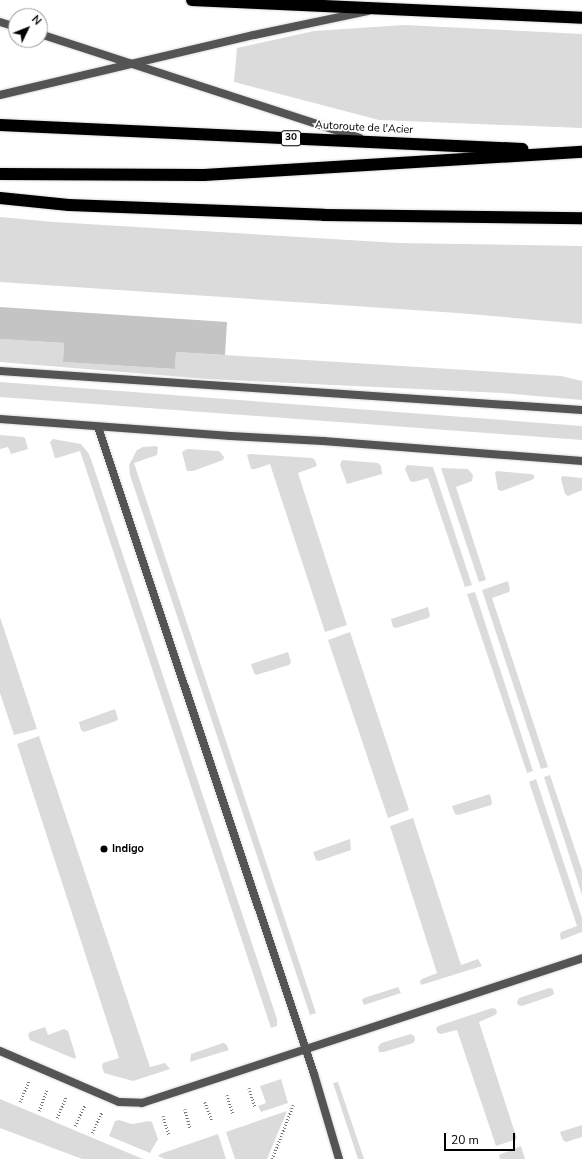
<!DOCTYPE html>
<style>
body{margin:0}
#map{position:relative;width:582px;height:1159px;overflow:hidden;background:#fff;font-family:"Nunito Sans",sans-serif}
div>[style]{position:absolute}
.green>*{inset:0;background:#dbdbdb}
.building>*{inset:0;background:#c4c4c4}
.path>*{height:2.5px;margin-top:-1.25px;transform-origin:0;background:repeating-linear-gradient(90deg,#767676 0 1px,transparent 0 3px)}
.roads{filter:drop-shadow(0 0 1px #dbdbdb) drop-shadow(0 0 1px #dbdbdb)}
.service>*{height:8px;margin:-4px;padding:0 4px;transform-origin:4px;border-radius:4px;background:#545454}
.motorway>*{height:12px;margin:-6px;padding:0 6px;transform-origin:6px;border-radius:6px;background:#000}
.dots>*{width:11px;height:11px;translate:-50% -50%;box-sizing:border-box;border:2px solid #fff;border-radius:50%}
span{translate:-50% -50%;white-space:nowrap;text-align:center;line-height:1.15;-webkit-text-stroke:3.5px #fff;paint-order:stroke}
.shield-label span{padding:1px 3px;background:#fff;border:1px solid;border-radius:3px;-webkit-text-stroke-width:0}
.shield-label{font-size:10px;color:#000;font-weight:700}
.street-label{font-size:11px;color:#000}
.poi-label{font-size:11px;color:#000;font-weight:700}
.left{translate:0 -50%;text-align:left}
.north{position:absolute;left:8px;top:8px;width:40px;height:40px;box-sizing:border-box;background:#fff;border:1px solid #999;border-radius:50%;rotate:47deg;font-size:11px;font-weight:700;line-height:16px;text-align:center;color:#000}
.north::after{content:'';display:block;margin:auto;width:14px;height:18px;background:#000;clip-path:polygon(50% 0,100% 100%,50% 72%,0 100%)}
.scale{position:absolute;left:444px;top:1133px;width:71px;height:18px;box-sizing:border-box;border:2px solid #000;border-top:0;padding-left:5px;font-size:12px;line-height:14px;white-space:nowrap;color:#000;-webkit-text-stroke:3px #fff;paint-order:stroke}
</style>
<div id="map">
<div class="green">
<div style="clip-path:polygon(404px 25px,582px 34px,582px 128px,379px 120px,234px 82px,237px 48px,314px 31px)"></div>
<div style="clip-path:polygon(0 217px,54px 222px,398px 243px,582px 246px,582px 324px,458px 313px,0 282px)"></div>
<div style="clip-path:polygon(0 339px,64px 343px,63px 362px,175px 369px,176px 352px,561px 376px,582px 381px,582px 400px,502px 393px,208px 379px,0 362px)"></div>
<div style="clip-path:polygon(0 382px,582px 426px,582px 440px,0 397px)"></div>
<div style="clip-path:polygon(0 435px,23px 437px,25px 438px,28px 449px,11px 454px,8px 447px,0 449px)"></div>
<div style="clip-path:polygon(53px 439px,81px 444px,89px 454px,92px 462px,277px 1019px,277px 1026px,271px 1028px,80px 451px,57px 458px,55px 458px,50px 442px)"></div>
<div style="clip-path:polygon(155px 446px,158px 447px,157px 455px,134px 463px,316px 1013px,310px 1015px,130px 475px,129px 465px,137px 450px,143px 447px)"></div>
<div style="clip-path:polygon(187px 449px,219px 451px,224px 457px,223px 460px,193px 471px,187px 471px,182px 452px)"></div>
<div style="clip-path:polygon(251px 454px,312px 458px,315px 460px,317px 466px,298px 473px,347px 625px,325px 632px,270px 464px,255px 469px,251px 469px,247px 455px)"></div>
<div style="clip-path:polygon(342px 460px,378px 463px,381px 466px,382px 474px,347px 484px,340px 465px)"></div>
<div style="clip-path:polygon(407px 465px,433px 467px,472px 585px,465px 587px,428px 478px,414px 482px,410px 481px,405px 469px)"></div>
<div style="clip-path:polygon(441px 468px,468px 469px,473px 475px,472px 481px,456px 487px,486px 580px,479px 582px)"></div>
<div style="clip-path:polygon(497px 471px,530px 474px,534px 475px,534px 479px,502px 491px,498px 490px,495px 473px)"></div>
<div style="clip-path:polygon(562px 476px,582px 478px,582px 490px,568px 496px,565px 494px,561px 479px)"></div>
<div style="clip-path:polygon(508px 581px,510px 590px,509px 592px,492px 598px,548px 767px,541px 769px,482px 590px)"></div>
<div style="clip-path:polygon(475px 592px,533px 771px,527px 773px,467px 594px)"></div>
<div style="clip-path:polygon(428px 607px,430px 616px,428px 618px,396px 628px,393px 627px,391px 619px)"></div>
<div style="clip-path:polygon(0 617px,37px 729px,14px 735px,0 693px)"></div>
<div style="clip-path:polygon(350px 632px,409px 810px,388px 818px,328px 640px)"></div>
<div style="clip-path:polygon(288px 652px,291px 662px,289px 665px,256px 675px,254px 673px,251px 664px)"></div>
<div style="clip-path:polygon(115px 709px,118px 719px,116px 721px,84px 732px,81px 730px,79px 722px)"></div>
<div style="clip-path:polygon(39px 736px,150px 1067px,165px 1063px,170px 1069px,133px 1081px,104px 1073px,102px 1066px,103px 1063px,119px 1058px,17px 744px)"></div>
<div style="clip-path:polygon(550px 775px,582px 870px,582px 895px,544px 777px)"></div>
<div style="clip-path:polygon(536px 779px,582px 918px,582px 932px,561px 940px,560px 935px,561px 932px,577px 926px,529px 782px)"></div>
<div style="clip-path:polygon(490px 794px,492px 803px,491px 805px,458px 815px,455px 814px,452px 806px)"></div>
<div style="clip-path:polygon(413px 818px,461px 965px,478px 959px,482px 966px,421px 985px,420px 981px,422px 979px,437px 973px,390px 826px)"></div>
<div style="clip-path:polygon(350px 839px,351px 850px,319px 861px,316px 860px,313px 852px)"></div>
<div style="clip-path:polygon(398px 987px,401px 993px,364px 1005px,362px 1000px,364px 998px)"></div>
<div style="clip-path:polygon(549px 988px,553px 989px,554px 994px,551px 996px,522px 1006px,518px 1005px,517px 1002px,519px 998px)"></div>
<div style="clip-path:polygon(492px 1008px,496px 1009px,497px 1013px,495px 1015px,479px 1022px,517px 1139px,496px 1146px,457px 1030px,441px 1034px,438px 1033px,436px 1029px,438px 1026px)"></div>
<div style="clip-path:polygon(45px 1027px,48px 1035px,64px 1029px,68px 1031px,76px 1057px,75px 1059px,30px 1040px,28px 1035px,30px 1032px)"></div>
<div style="clip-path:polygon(411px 1034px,414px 1036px,415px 1040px,413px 1043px,384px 1052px,379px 1052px,378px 1047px,381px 1043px)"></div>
<div style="clip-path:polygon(223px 1043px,226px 1044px,229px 1050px,190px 1062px,191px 1054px)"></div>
<div style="clip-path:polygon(281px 1079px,288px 1103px,261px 1112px,258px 1106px,266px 1103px,260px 1086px)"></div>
<div style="clip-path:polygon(338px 1082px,364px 1159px,358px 1159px,333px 1083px)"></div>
<div style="clip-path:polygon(0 1099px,143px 1159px,82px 1159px,0 1128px)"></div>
<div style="clip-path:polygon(287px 1111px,267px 1159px,235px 1159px,226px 1132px)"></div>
<div style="clip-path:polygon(119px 1120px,132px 1124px,149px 1121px,152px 1122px,158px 1139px,150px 1153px,109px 1136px,115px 1121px)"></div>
<div style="clip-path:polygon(582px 1125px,582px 1137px,566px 1142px,563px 1140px,560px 1132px)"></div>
<div style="clip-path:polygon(218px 1134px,226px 1159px,165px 1159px,158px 1156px,160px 1154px)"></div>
<div style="clip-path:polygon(521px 1146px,525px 1159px,500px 1159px,499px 1155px)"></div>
</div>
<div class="building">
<div style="clip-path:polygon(0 307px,227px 322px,225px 355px,176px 352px,175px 369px,63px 362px,64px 343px,0 339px)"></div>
</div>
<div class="path">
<div style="left:249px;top:1088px;width:20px;rotate:72deg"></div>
<div style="left:227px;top:1095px;width:20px;rotate:72deg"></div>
<div style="left:20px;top:1102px;width:23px;rotate:-67deg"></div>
<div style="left:205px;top:1102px;width:19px;rotate:69deg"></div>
<div style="left:185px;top:1109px;width:20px;rotate:75deg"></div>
<div style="left:39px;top:1111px;width:23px;rotate:-70deg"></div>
<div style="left:163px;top:1116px;width:20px;rotate:72deg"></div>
<div style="left:57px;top:1118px;width:23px;rotate:-67deg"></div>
<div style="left:75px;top:1126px;width:23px;rotate:-65deg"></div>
<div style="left:92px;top:1133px;width:23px;rotate:-65deg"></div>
<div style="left:272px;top:1159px;width:58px;rotate:-68.7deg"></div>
</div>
<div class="roads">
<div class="service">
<div style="left:0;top:22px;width:17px;rotate:17deg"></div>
<div style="left:40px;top:34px;width:336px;rotate:18deg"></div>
<div style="left:0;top:95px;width:261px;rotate:-13.3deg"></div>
<div style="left:254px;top:35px;width:116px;rotate:-11.9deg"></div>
<div style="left:0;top:371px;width:583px;rotate:3.83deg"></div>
<div style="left:0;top:419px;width:231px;rotate:4.2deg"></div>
<div style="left:230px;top:436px;width:93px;rotate:3.1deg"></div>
<div style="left:323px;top:441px;width:260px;rotate:4.4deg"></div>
<div style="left:98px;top:427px;width:682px;rotate:71.54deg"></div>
<div style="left:314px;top:1074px;width:89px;rotate:73.6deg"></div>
<div style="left:0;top:1051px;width:129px;rotate:23.2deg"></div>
<div style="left:119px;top:1102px;width:23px;rotate:2deg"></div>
<div style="left:142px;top:1103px;width:463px;rotate:-18.2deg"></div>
</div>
<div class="motorway">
<div style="left:192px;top:0;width:390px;rotate:2.6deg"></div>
<div style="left:0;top:125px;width:523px;rotate:2.63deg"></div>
<div style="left:0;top:174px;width:204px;rotate:0.3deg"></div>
<div style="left:204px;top:175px;width:379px;rotate:-3.5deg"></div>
<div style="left:0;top:198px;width:69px;rotate:5.8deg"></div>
<div style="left:69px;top:205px;width:255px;rotate:2.2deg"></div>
<div style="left:324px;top:215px;width:258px;rotate:0.7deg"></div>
</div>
</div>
<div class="dots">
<div style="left:104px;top:849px;background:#000"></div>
</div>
<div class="shield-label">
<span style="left:291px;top:138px">30</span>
</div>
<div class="street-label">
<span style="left:364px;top:128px;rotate:3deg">Autoroute de l'Acier</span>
</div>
<div class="poi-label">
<span class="left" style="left:112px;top:849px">Indigo</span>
</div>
<div class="north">N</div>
<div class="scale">20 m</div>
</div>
